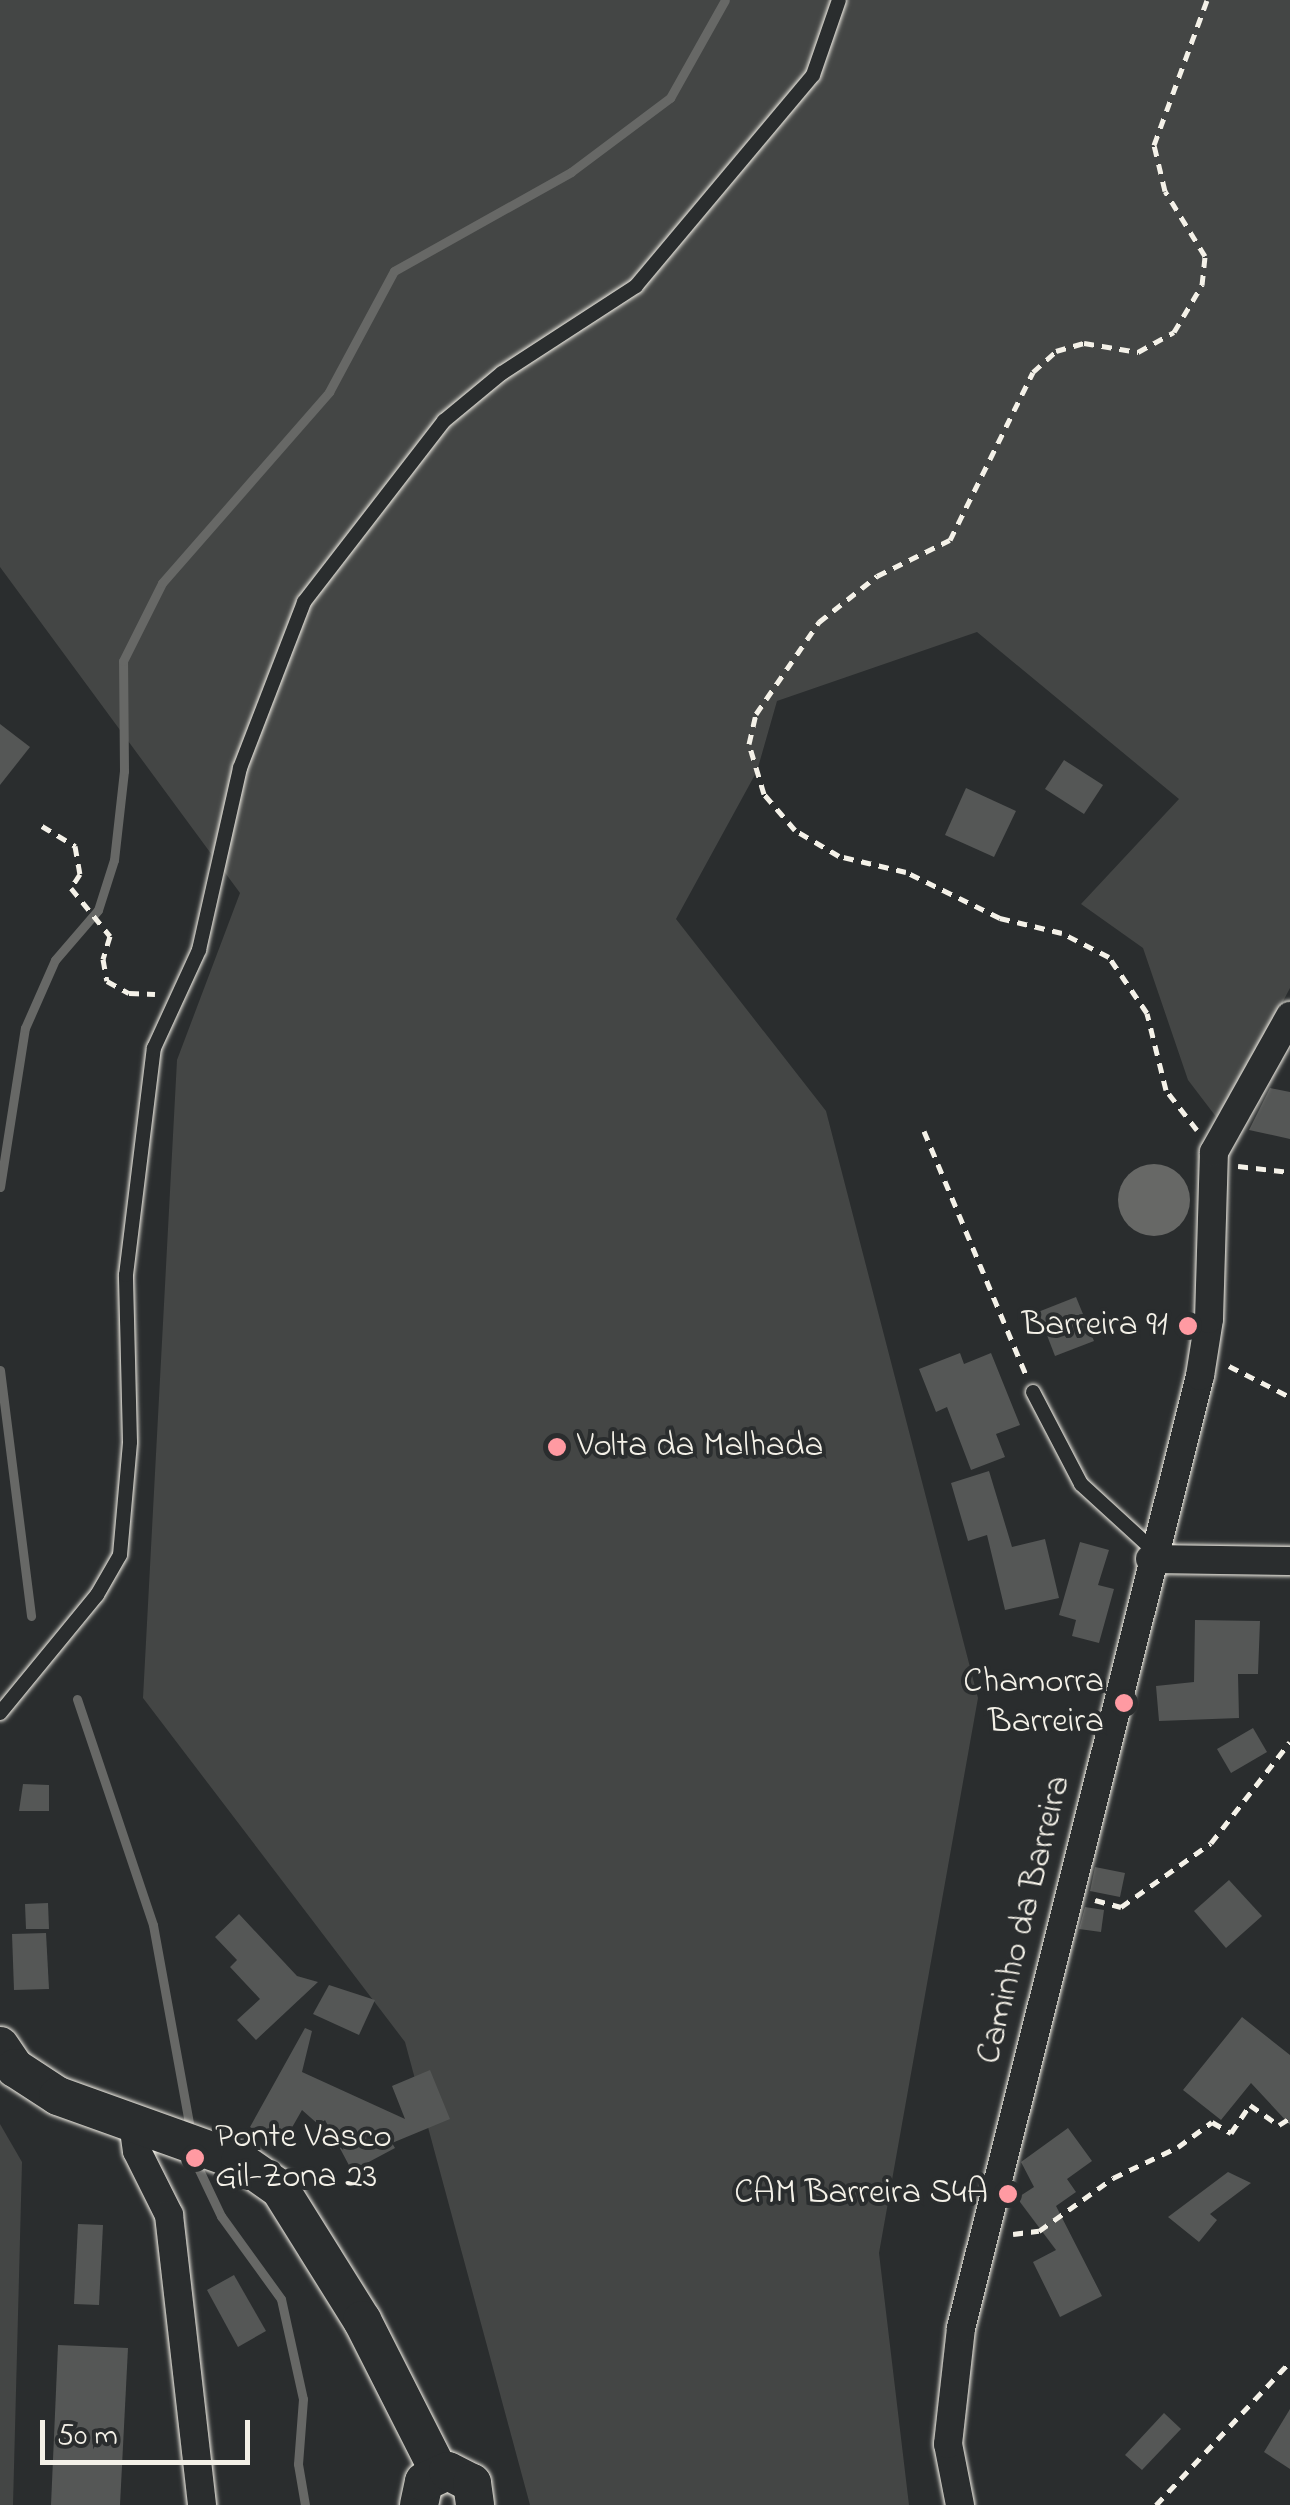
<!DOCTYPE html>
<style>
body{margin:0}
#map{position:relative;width:1290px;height:2505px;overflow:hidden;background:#2a2d2e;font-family:"Indie Flower",sans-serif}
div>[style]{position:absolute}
.green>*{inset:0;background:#444645}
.water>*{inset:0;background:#676866}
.round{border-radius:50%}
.stream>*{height:9px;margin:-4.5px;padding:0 4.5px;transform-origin:4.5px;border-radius:4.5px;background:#676866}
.building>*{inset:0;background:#555756}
.path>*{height:5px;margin-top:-2.5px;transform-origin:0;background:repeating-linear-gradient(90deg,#f4f1e8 0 10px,transparent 0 18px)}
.roads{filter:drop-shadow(0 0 2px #f4f1e8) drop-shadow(0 0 2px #f4f1e8)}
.lane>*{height:14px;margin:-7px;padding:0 7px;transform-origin:7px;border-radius:7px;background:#2a2d2e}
.street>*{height:28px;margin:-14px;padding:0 14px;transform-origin:14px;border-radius:14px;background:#2a2d2e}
.secondary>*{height:38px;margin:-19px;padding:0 19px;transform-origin:19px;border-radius:19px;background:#2a2d2e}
.dots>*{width:28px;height:28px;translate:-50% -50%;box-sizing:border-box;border:5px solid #2a2d2e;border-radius:50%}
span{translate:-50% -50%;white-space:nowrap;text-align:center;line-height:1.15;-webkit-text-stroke:8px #2a2d2e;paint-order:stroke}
.poi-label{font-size:35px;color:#f4f1e8}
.right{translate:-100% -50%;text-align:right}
.left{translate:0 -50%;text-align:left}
.street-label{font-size:35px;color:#f4f1e8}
.scale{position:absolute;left:40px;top:2420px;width:210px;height:45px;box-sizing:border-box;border:5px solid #f4f1e8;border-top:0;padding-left:12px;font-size:30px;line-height:35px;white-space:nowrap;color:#f4f1e8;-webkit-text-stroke:8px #2a2d2e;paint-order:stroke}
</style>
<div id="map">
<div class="green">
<div style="clip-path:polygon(0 0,1290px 0,1290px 988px,1220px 1122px,1188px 1080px,1143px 948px,1081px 904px,1179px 799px,977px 632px,777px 701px,757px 771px,676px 919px,826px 1111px,978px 1698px,879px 2253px,909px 2505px,530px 2505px,405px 2042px,143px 1698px,177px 1060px,240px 893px,0 567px)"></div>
<div style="clip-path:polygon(0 2124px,22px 2162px,13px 2505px,0 2505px)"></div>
</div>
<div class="water">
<div class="round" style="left:1118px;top:1164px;width:72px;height:72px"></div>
</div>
<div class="stream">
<div style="left:0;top:1187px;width:161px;rotate:-81.1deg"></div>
<div style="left:25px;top:1028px;width:74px;rotate:-66.2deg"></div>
<div style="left:55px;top:960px;width:66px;rotate:-49.3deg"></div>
<div style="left:98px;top:910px;width:52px;rotate:-72.3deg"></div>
<div style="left:114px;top:860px;width:90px;rotate:-83.6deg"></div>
<div style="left:124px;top:771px;width:110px;rotate:-90.5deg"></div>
<div style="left:123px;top:661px;width:87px;rotate:-63.4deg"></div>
<div style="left:162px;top:583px;width:254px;rotate:-48.8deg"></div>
<div style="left:329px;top:392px;width:137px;rotate:-61.8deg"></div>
<div style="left:394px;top:271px;width:203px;rotate:-29.2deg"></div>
<div style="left:571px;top:172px;width:124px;rotate:-36.8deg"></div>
<div style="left:670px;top:98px;width:112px;rotate:-60.7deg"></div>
<div style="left:0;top:1370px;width:248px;rotate:82.8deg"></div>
<div style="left:77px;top:1699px;width:238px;rotate:71.4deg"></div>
<div style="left:153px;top:1925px;width:213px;rotate:79.7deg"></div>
<div style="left:192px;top:2155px;width:68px;rotate:64.6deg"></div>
<div style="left:221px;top:2216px;width:102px;rotate:54.1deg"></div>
<div style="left:281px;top:2299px;width:102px;rotate:77.6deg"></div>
<div style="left:303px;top:2399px;width:65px;rotate:94.4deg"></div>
<div style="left:298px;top:2464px;width:42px;rotate:80.3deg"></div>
</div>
<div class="building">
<div style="clip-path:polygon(0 724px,30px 747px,0 785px)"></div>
<div style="clip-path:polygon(1064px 760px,1103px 785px,1084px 814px,1045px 789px)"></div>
<div style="clip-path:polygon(966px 788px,1016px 811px,994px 857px,945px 835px)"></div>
<div style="clip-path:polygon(1270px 1088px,1290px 1092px,1290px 1139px,1249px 1130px)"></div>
<div style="clip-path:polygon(1076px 1297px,1094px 1341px,1055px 1356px,1038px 1312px)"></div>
<div style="clip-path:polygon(960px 1353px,964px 1364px,991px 1353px,1020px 1425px,996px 1434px,1005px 1457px,971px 1470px,947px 1407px,936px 1412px,919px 1369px)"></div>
<div style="clip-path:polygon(989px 1471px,1012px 1547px,1045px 1539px,1059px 1598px,1005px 1610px,987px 1535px,968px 1541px,951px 1483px)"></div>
<div style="clip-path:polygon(1080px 1542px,1109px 1550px,1098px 1585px,1114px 1589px,1099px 1643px,1072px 1636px,1076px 1620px,1059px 1615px)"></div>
<div style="clip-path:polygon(1195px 1620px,1260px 1621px,1258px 1674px,1238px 1674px,1239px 1718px,1159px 1721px,1156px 1686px,1194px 1682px)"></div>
<div style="clip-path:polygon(1253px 1728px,1267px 1752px,1231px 1773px,1217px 1749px)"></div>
<div style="clip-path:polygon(23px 1784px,49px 1785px,49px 1811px,19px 1811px)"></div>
<div style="clip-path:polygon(1095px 1867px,1125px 1873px,1120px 1897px,1090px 1891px)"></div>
<div style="clip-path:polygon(1229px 1880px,1262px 1916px,1226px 1948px,1194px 1911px)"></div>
<div style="clip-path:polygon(48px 1903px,49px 1929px,26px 1929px,25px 1904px)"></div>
<div style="clip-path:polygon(1085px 1907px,1104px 1910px,1101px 1932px,1079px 1929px)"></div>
<div style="clip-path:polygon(239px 1914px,297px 1976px,318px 1982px,256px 2040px,237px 2020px,260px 1999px,230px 1967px,237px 1960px,215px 1937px)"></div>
<div style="clip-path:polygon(46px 1933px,49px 1989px,14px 1990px,12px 1934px)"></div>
<div style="clip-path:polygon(329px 1985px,375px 2000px,359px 2035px,313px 2014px)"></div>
<div style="clip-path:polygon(1242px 2017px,1290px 2055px,1290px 2125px,1251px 2083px,1221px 2120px,1183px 2090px)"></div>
<div style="clip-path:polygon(305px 2028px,312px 2031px,302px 2072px,405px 2119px,392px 2086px,430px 2070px,450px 2119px,392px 2143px,395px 2148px,352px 2171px,325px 2120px,319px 2125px,302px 2110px,282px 2145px,250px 2127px)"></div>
<div style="clip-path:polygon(1068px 2128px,1092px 2161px,1067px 2179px,1076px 2192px,1056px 2206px,1102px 2296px,1060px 2317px,1033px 2262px,1056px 2250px,1017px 2198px,1034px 2187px,1021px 2162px)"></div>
<div style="clip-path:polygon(1228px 2172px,1251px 2183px,1210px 2214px,1217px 2220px,1199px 2242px,1168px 2217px)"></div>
<div style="clip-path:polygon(78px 2224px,103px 2225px,99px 2305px,74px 2304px)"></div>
<div style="clip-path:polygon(234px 2275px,266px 2331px,238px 2347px,207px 2290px)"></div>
<div style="clip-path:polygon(58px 2345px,128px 2348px,120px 2505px,51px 2505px)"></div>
<div style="clip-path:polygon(1290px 2409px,1290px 2469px,1264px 2452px)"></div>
<div style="clip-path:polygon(1164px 2413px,1181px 2429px,1142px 2470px,1125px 2455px)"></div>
</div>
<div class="path">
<div style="left:42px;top:826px;width:39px;rotate:31deg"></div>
<div style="left:75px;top:846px;width:28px;rotate:80deg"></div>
<div style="left:80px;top:874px;width:17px;rotate:123deg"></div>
<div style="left:71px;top:888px;width:62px;rotate:50.9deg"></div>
<div style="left:110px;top:936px;width:24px;rotate:107deg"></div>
<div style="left:103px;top:959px;width:22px;rotate:80deg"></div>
<div style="left:107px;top:981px;width:25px;rotate:29deg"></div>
<div style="left:129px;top:993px;width:26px;rotate:2deg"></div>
<div style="left:1197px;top:1130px;width:51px;rotate:-127.8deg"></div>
<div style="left:1166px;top:1090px;width:79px;rotate:-103.9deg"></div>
<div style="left:1147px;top:1013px;width:68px;rotate:-124.2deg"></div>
<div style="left:1109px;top:957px;width:53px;rotate:-152.9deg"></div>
<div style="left:1062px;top:933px;width:64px;rotate:-166.4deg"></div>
<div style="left:1000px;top:918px;width:105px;rotate:-153.9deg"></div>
<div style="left:906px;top:872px;width:69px;rotate:-166.6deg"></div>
<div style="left:839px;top:856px;width:51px;rotate:-149.4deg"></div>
<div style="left:795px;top:830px;width:48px;rotate:-130.7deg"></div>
<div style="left:764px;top:794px;width:52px;rotate:-106.7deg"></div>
<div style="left:749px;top:744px;width:31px;rotate:-77deg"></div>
<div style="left:756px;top:714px;width:112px;rotate:-55.6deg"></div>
<div style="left:819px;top:622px;width:74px;rotate:-38.4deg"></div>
<div style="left:877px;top:576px;width:81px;rotate:-26.3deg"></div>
<div style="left:950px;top:540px;width:187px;rotate:-63.7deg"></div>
<div style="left:1033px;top:372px;width:31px;rotate:-42deg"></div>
<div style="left:1056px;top:351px;width:29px;rotate:-16deg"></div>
<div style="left:1084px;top:343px;width:55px;rotate:9.5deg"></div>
<div style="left:1138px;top:352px;width:41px;rotate:-29.1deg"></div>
<div style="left:1174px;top:332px;width:55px;rotate:-59.2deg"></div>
<div style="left:1202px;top:285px;width:29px;rotate:-84deg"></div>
<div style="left:1205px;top:256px;width:76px;rotate:-121.6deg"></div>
<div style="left:1165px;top:191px;width:47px;rotate:-103.4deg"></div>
<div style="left:1154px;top:145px;width:154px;rotate:-69.9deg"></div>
<div style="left:924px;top:1131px;width:264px;rotate:67.3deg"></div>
<div style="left:1238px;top:1166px;width:52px;rotate:6.6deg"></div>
<div style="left:1229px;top:1366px;width:68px;rotate:26.9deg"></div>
<div style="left:1095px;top:1900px;width:27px;rotate:15deg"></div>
<div style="left:1121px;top:1907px;width:110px;rotate:-35.4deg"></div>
<div style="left:1211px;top:1843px;width:128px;rotate:-52deg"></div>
<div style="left:1013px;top:2234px;width:26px;rotate:-7deg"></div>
<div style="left:1039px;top:2231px;width:91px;rotate:-35.6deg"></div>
<div style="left:1113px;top:2178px;width:72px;rotate:-25.5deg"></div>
<div style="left:1178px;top:2147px;width:42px;rotate:-36.3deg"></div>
<div style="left:1212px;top:2122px;width:22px;rotate:30deg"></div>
<div style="left:1231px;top:2133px;width:34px;rotate:-56deg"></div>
<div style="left:1250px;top:2105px;width:35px;rotate:35deg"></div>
<div style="left:1279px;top:2125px;width:13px;rotate:-32deg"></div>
<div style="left:1156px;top:2505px;width:196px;rotate:-46.9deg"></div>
</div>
<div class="roads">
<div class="lane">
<div style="left:1033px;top:1392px;width:104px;rotate:62.4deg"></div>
<div style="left:1081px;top:1484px;width:98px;rotate:42.5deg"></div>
<div style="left:0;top:1713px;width:153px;rotate:-50.6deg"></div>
<div style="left:97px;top:1595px;width:46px;rotate:-60.1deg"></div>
<div style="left:120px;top:1555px;width:113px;rotate:-84.9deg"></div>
<div style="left:130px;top:1442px;width:167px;rotate:-91.4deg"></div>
<div style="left:126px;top:1275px;width:229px;rotate:-83deg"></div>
<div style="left:154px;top:1048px;width:108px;rotate:-65.3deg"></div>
<div style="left:199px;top:950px;width:187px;rotate:-77.3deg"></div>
<div style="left:240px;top:768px;width:178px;rotate:-68.9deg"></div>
<div style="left:304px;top:602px;width:229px;rotate:-52.3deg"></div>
<div style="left:444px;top:421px;width:75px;rotate:-39.6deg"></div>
<div style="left:502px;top:373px;width:160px;rotate:-33deg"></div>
<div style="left:636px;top:286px;width:275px;rotate:-50deg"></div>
<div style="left:813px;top:75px;width:79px;rotate:-70.9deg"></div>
</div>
<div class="street">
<div style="left:1150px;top:1559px;width:140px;rotate:0.8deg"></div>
<div style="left:133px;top:2123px;width:28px;rotate:82deg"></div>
<div style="left:137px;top:2151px;width:72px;rotate:63.4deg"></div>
<div style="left:169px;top:2215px;width:292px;rotate:83.5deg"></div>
<div style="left:960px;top:2505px;width:62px;rotate:-101.1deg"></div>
<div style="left:948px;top:2444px;width:117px;rotate:-83.6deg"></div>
<div style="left:961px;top:2328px;width:982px;rotate:-75.91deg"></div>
<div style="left:1200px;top:1376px;width:58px;rotate:-81deg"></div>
<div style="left:1209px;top:1319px;width:167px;rotate:-88.3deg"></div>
<div style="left:1214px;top:1152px;width:156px;rotate:-60.8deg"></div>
</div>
<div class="secondary">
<div style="left:0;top:2046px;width:27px;rotate:56deg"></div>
<div style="left:15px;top:2068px;width:51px;rotate:33.1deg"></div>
<div style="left:58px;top:2096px;width:193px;rotate:19.7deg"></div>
<div style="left:240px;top:2161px;width:49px;rotate:35deg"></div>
<div style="left:280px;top:2189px;width:155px;rotate:58deg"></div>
<div style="left:362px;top:2320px;width:170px;rotate:63.1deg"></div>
<div style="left:419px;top:2505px;width:24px;rotate:-78deg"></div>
<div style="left:424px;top:2482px;width:26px;rotate:-25deg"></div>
<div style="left:448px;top:2471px;width:27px;rotate:27deg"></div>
<div style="left:472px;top:2483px;width:22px;rotate:82deg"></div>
</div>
</div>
<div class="dots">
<div style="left:1188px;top:1326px;background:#ff9aa2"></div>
<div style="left:557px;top:1447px;background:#ff9aa2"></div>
<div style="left:1124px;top:1703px;background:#ff9aa2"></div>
<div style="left:195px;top:2158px;background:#ff9aa2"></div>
<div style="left:1008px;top:2194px;background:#ff9aa2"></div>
</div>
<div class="poi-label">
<span class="right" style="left:1168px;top:1326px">Barreira 91</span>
<span class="left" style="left:577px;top:1447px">Volta da Malhada</span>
<span class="right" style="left:1104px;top:1703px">Chamorra<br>Barreira</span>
<span class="left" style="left:215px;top:2158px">Ponte Vasco<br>Gil-Zona 23</span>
<span class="right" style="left:988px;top:2194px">CAM Barreira S4A</span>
</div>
<div class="street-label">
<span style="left:1025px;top:1920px;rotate:-76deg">Caminho da Barreira</span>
</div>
<div class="scale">50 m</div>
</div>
